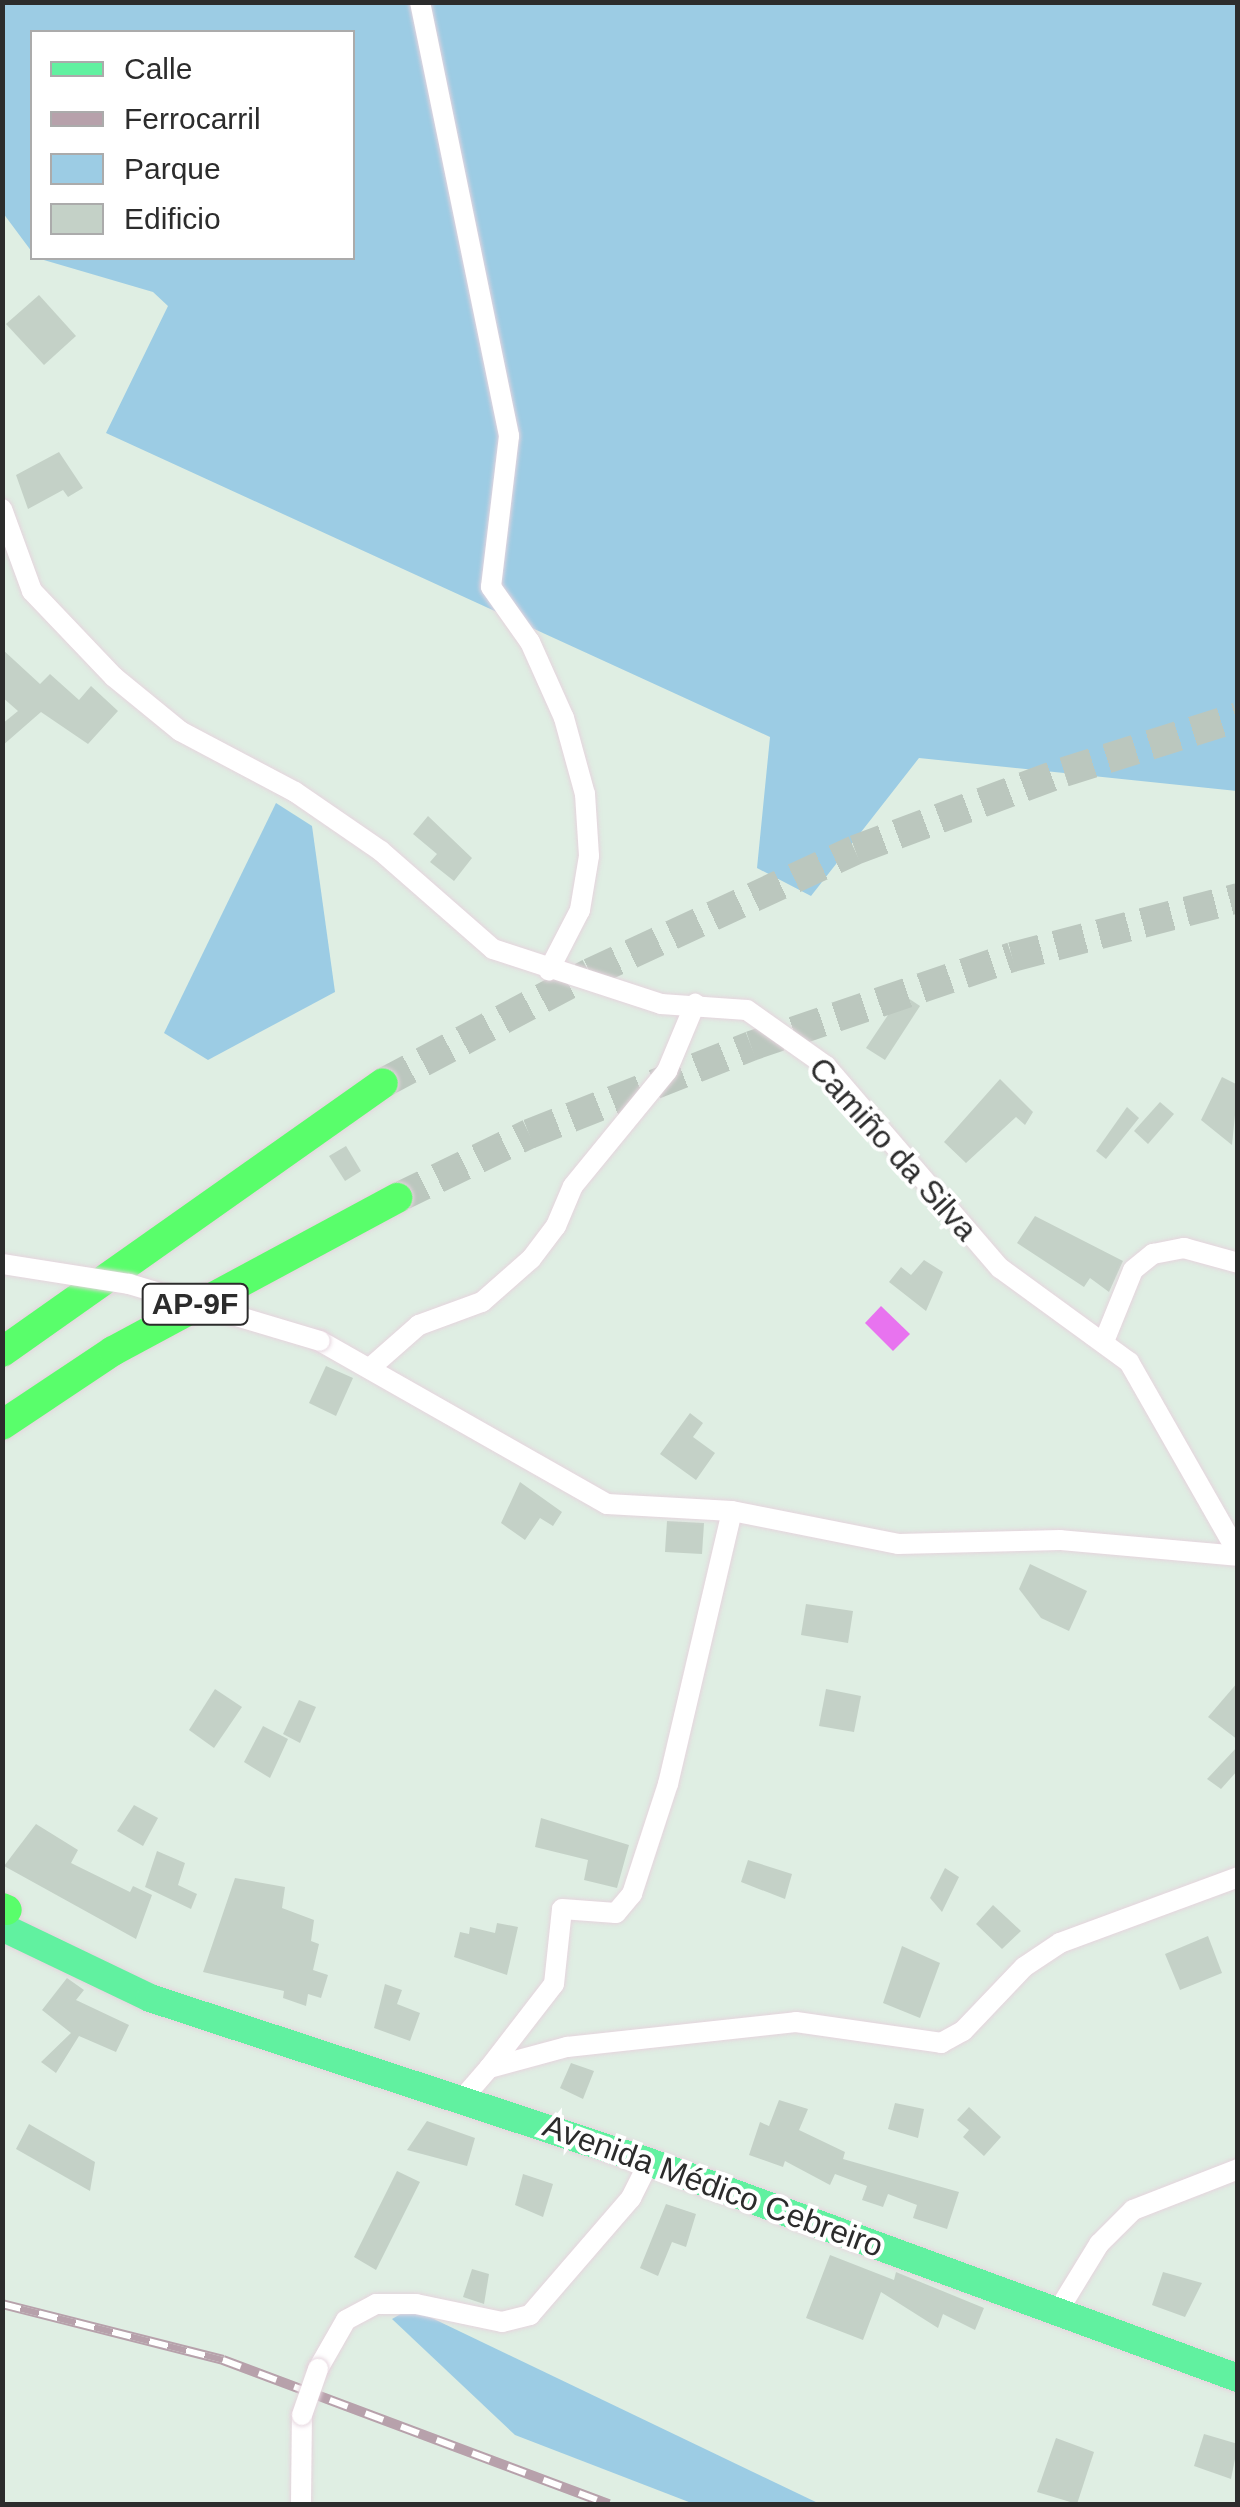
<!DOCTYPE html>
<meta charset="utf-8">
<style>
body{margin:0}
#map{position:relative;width:1240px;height:2507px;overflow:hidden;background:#dfeee3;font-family:Helvetica,sans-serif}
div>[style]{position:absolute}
.green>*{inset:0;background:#9ccce4}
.water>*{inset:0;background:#e873ef}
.building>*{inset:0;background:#c4d1c7}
.highway-tunnel>*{height:30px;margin-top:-15px;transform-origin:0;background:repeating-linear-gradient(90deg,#bbc7be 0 30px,transparent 0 45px)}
.roads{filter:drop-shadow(0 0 2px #e5d4dd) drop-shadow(0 0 2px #e5d4dd)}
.minor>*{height:20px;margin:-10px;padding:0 10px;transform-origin:10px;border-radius:10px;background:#fff}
.major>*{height:28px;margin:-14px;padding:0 14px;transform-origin:14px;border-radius:14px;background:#61f1a0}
.highway>*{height:30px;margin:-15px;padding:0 15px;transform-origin:15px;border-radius:15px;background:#59fe6b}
.rail>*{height:10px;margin-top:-5px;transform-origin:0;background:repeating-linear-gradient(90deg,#fff 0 19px,#b7a1ab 0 38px);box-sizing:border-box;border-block:2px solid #b7a1ab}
.bridges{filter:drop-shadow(0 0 2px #e5d4dd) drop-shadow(0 0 2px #e5d4dd)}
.minor-bridge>*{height:20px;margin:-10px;padding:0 10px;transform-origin:10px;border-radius:10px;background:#fff}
span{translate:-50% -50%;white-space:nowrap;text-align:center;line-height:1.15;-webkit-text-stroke:8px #fff;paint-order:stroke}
.shield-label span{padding:2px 8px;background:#fff;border:2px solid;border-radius:8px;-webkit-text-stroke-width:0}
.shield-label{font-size:30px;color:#2c2c2c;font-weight:700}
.street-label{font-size:32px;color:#2c2c2c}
.frame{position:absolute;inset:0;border:5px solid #2c2c2c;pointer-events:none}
.legend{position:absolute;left:30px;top:30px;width:325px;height:230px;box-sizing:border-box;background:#fff;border:2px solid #ababab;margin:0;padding:12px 18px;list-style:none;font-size:30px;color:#2c2c2c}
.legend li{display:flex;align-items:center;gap:20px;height:50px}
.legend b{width:50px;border:2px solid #ababab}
</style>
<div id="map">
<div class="green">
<div style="clip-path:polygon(3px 3px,1237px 3px,1237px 791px,919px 758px,811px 896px,757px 868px,770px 737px,106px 433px,168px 306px,153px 292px,37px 258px,352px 258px,352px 32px,32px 32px,32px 252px,3px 213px)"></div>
<div style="clip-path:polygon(276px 803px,312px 826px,335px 992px,208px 1060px,164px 1033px)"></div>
<div style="clip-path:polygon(411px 2308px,820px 2504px,694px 2504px,515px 2435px,392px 2319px)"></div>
</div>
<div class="water">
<div style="clip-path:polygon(881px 1306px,910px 1334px,893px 1351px,865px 1323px)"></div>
</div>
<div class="building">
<div style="clip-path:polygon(39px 295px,76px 336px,44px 365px,6px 324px)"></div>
<div style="clip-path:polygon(59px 452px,83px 488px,68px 497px,63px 490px,28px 509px,16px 475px)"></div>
<div style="clip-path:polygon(2px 649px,40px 684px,50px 674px,79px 700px,91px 686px,118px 711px,88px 744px,41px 712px,2px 746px,2px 724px,18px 711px,2px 697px)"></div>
<div style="clip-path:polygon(428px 816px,472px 858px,454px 881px,430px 862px,437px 854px,413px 834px)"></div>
<div style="clip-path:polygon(902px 994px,920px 1006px,885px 1060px,866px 1048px)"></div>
<div style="clip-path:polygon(1222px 1077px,1238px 1085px,1232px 1145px,1201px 1120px)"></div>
<div style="clip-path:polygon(1000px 1079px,1033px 1112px,1025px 1125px,1016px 1117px,966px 1163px,944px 1142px)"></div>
<div style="clip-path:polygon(1160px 1102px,1174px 1114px,1148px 1144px,1134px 1131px)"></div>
<div style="clip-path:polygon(1127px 1107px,1139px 1118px,1106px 1159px,1096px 1151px)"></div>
<div style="clip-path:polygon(346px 1146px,361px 1171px,345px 1181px,329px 1156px)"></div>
<div style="clip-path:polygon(1035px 1216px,1123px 1261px,1109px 1292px,1090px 1278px,1084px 1287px,1017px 1243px)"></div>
<div style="clip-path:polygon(924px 1260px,943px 1272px,926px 1311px,889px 1282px,901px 1267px,911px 1275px)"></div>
<div style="clip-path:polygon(326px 1366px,353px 1378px,336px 1416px,309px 1403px)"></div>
<div style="clip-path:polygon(690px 1413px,703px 1423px,693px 1437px,715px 1453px,696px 1480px,660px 1454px)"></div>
<div style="clip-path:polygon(520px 1482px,562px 1512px,553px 1526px,540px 1518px,525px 1540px,501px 1523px)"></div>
<div style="clip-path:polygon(667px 1521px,704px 1523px,702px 1554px,665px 1552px)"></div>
<div style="clip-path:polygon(1030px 1564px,1087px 1591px,1069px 1631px,1041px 1618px,1019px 1589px)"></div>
<div style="clip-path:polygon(806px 1604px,853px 1611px,848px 1643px,801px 1635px)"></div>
<div style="clip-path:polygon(1238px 1682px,1238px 1740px,1208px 1717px)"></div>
<div style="clip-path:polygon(215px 1689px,242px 1707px,214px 1748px,189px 1730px)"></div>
<div style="clip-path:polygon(826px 1689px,861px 1696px,854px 1732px,819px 1726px)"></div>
<div style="clip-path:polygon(299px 1700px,316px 1707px,300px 1743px,283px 1734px)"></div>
<div style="clip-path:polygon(263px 1726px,288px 1739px,270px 1778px,244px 1762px)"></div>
<div style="clip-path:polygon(1238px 1746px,1238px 1770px,1221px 1789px,1207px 1779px)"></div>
<div style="clip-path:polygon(134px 1805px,158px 1818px,143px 1846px,117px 1831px)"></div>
<div style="clip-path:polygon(541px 1818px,629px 1845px,617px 1888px,584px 1880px,588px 1860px,535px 1847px)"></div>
<div style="clip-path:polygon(36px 1824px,78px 1850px,71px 1863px,130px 1892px,133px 1886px,152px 1895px,136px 1939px,4px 1866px)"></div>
<div style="clip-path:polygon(157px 1851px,185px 1863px,178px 1885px,197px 1894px,191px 1909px,145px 1887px)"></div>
<div style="clip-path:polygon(748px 1860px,792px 1874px,785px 1899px,741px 1882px)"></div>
<div style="clip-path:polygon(945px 1868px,959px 1877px,942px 1912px,930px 1898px)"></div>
<div style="clip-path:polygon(235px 1878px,285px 1887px,282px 1908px,314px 1920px,311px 1941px,319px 1944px,313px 1970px,328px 1975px,321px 1998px,308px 1994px,306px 2006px,283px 1998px,284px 1991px,203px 1972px)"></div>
<div style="clip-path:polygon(993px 1905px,1021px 1931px,1002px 1949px,976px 1924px)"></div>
<div style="clip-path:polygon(497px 1923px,518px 1927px,507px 1975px,454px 1957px,460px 1932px,469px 1934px,470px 1927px,495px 1933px)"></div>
<div style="clip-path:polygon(1208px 1936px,1222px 1973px,1180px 1990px,1165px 1954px)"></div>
<div style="clip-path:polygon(902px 1946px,940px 1963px,920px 2018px,883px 2003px)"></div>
<div style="clip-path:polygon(67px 1978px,84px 1990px,76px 2000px,129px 2025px,116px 2052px,79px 2036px,56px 2073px,41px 2062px,71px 2033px,42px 2010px)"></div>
<div style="clip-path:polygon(385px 1984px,402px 1990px,397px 2004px,420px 2013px,410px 2041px,374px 2028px)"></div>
<div style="clip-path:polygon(571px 2063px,594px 2071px,583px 2099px,560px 2088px)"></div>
<div style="clip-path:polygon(779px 2100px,808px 2109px,799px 2130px,845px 2152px,843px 2159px,959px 2192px,947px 2229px,913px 2218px,917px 2205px,888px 2194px,883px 2207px,862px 2200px,867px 2186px,835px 2174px,830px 2185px,785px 2161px,783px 2167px,749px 2155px,760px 2122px,769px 2126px)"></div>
<div style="clip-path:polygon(895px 2103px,924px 2109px,918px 2138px,888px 2129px)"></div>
<div style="clip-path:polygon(969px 2107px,1001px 2137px,984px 2156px,963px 2137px,969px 2130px,957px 2120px)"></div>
<div style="clip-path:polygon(427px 2121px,475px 2138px,467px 2166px,407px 2150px)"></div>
<div style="clip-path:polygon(29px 2124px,95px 2162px,90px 2191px,16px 2149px)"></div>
<div style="clip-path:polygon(397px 2171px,420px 2182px,376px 2270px,354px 2257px)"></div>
<div style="clip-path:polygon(523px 2174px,553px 2184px,543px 2217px,515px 2205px)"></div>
<div style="clip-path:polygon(666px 2204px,696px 2214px,686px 2247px,672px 2242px,658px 2276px,640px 2268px)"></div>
<div style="clip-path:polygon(830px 2255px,894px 2280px,896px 2272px,984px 2308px,975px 2330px,943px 2314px,938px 2328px,881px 2292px,863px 2340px,806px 2318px)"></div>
<div style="clip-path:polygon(472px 2269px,489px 2274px,484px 2304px,463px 2297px)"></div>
<div style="clip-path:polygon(1163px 2272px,1202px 2283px,1185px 2317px,1152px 2305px)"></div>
<div style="clip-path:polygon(1204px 2434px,1238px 2444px,1231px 2479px,1194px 2466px)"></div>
<div style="clip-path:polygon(1056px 2438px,1094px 2452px,1077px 2504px,1037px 2492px)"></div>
</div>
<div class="highway-tunnel">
<div style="left:383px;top:1083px;width:234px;rotate:-28deg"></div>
<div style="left:590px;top:973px;width:292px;rotate:-24.9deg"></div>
<div style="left:855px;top:850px;width:223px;rotate:-20.5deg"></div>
<div style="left:1064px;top:772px;width:182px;rotate:-17.5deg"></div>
<div style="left:397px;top:1198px;width:147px;rotate:-25.9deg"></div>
<div style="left:529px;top:1134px;width:239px;rotate:-21.6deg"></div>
<div style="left:751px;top:1046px;width:276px;rotate:-18.8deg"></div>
<div style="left:1012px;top:957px;width:234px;rotate:-14.6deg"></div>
</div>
<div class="roads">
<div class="minor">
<div style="left:420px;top:2px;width:443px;rotate:78.4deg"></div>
<div style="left:509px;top:436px;width:152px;rotate:96.8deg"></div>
<div style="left:491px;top:587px;width:67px;rotate:54.7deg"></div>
<div style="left:530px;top:642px;width:83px;rotate:65.9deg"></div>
<div style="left:564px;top:718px;width:79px;rotate:74.6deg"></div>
<div style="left:585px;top:794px;width:62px;rotate:86.3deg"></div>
<div style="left:589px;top:856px;width:55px;rotate:99.5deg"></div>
<div style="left:580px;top:910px;width:68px;rotate:117.3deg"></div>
<div style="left:2px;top:509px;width:87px;rotate:69.9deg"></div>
<div style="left:32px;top:591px;width:119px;rotate:46.4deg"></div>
<div style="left:114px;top:677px;width:85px;rotate:39.3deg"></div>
<div style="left:180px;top:731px;width:130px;rotate:27.9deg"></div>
<div style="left:295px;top:792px;width:104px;rotate:34.5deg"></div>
<div style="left:381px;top:851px;width:149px;rotate:41.2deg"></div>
<div style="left:493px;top:949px;width:177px;rotate:18.1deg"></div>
<div style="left:661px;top:1004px;width:86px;rotate:4deg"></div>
<div style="left:747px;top:1010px;width:97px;rotate:35.3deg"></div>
<div style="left:826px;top:1066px;width:267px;rotate:49.3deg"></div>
<div style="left:1000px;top:1268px;width:160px;rotate:36.1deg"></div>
<div style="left:1129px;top:1362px;width:220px;rotate:60.3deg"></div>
<div style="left:1105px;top:1339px;width:74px;rotate:-67.9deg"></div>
<div style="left:1133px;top:1270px;width:26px;rotate:-39deg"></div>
<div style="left:1153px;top:1254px;width:32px;rotate:-11deg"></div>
<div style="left:1184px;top:1248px;width:56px;rotate:15.5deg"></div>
<div style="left:320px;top:1341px;width:330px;rotate:29.6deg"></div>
<div style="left:607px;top:1504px;width:125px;rotate:3.2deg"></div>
<div style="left:732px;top:1511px;width:169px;rotate:11.2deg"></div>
<div style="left:898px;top:1544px;width:162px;rotate:-1.4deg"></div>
<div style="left:1060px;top:1540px;width:179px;rotate:5.1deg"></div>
<div style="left:370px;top:1368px;width:65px;rotate:-41.3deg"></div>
<div style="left:419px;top:1325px;width:67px;rotate:-20.1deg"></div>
<div style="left:482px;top:1302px;width:65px;rotate:-41.3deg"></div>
<div style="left:531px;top:1259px;width:41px;rotate:-52.9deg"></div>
<div style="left:556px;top:1226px;width:43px;rotate:-67deg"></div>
<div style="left:573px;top:1186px;width:149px;rotate:-50.7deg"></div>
<div style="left:667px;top:1071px;width:73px;rotate:-67.3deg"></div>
<div style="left:489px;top:2068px;width:106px;rotate:-52.3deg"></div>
<div style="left:554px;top:1984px;width:75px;rotate:-83.9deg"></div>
<div style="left:562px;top:1909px;width:54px;rotate:4.2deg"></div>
<div style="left:616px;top:1913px;width:25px;rotate:-50deg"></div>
<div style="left:632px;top:1894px;width:116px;rotate:-71.9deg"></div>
<div style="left:668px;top:1784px;width:280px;rotate:-76.8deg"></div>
<div style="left:463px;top:2098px;width:40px;rotate:-49deg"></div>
<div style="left:489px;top:2068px;width:81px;rotate:-15.1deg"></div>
<div style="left:567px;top:2047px;width:230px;rotate:-6.2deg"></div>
<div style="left:796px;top:2022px;width:147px;rotate:8.2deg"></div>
<div style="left:941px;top:2043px;width:25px;rotate:-29deg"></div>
<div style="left:963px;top:2031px;width:88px;rotate:-46.4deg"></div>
<div style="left:1024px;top:1967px;width:43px;rotate:-33.7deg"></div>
<div style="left:1060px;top:1943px;width:190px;rotate:-20.3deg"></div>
<div style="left:1058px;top:2311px;width:79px;rotate:-58.5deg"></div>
<div style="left:1099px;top:2244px;width:48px;rotate:-45deg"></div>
<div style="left:1133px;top:2210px;width:113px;rotate:-21.3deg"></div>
<div style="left:318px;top:2369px;width:56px;rotate:-60.3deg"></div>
<div style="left:346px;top:2320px;width:34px;rotate:-28deg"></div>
<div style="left:376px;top:2304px;width:40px"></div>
<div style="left:416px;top:2304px;width:88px;rotate:11.8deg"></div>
<div style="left:502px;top:2322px;width:29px;rotate:-14deg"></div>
<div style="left:530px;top:2315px;width:155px;rotate:-49.2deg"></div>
<div style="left:631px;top:2198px;width:40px;rotate:-63.4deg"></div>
<div style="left:301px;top:2504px;width:89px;rotate:-89.4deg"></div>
</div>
<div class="major">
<div style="left:2px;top:1927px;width:164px;rotate:25.6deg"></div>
<div style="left:150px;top:1998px;width:525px;rotate:18.19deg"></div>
<div style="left:649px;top:2162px;width:627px;rotate:20.14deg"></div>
</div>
<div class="highway">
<div style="left:2px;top:1352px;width:466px;rotate:-35.2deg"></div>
<div style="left:2px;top:1425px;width:133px;rotate:-33.7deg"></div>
<div style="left:113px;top:1351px;width:323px;rotate:-28.3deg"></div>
<div style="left:2px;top:1908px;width:5px;rotate:22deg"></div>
</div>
</div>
<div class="rail">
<div style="left:2px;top:2304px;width:228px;rotate:14.2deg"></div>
<div style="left:223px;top:2360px;width:412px;rotate:20.5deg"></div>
</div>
<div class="bridges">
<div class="minor-bridge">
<div style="left:2px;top:1264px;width:129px;rotate:8.9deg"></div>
<div style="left:129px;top:1284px;width:199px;rotate:16.6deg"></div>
<div style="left:302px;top:2415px;width:49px;rotate:-70.8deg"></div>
</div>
</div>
<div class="shield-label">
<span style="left:195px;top:1304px">AP-9F</span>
</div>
<div class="street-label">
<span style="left:893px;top:1149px;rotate:48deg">Camiño da Silva</span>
<span style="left:713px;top:2186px;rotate:20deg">Avenida Médico Cebreiro</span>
</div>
<div class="frame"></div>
<ul class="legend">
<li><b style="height:12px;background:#61f1a0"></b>Calle</li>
<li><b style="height:12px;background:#b7a1ab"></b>Ferrocarril</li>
<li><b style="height:28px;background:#9ccce4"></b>Parque</li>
<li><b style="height:28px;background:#c4d1c7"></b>Edificio</li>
</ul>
</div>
